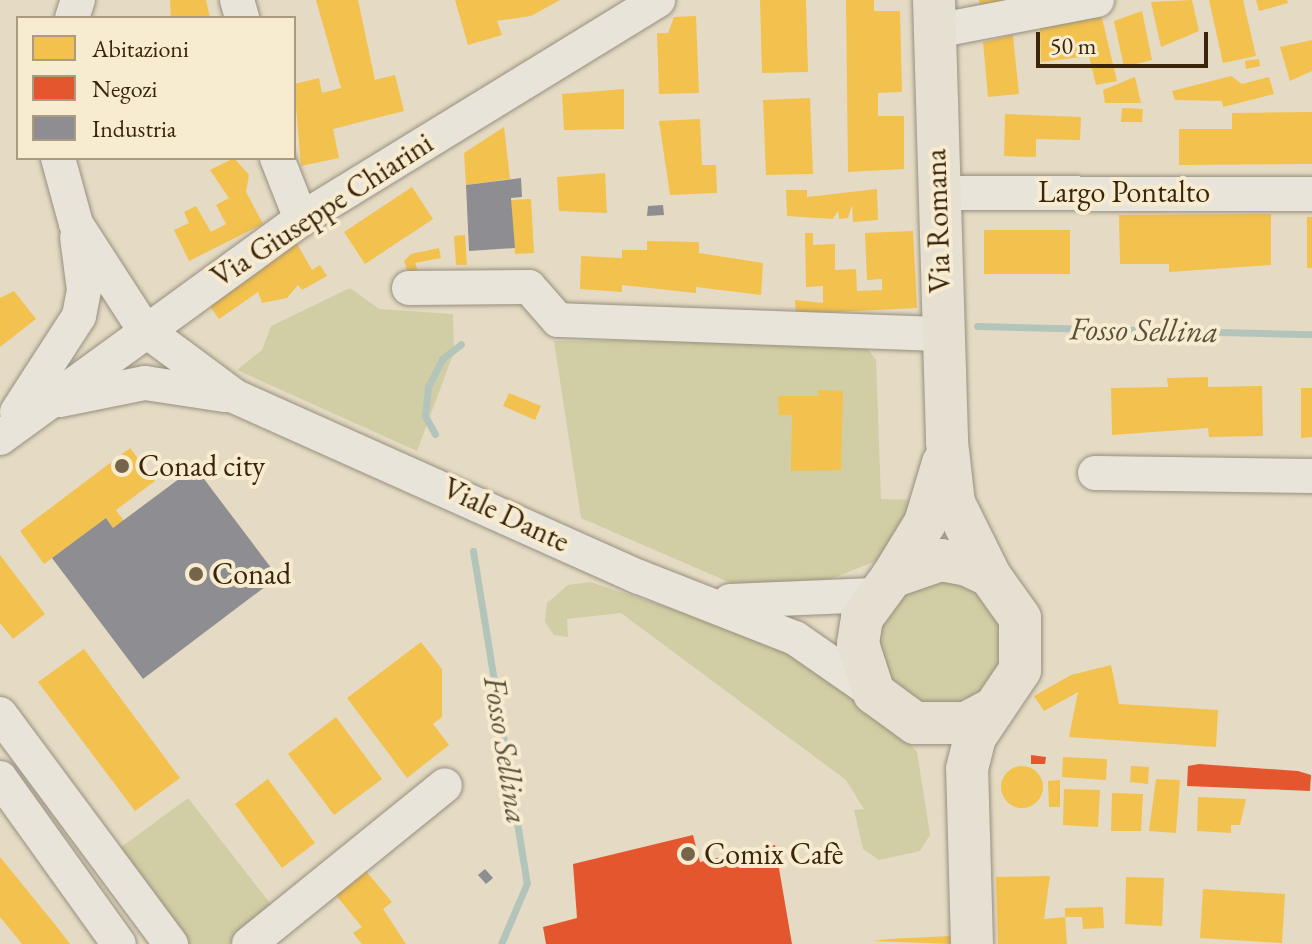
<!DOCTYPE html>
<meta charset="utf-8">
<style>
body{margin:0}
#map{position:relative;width:1312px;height:944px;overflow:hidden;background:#e5dbc4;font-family:"EB Garamond",serif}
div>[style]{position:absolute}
.green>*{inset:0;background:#d1cda4}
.round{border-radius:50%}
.homes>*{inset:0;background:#f2c14e}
.shops>*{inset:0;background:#e4572e}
.industry>*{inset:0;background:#8d8d92}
.stream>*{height:7px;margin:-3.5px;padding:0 3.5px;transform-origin:3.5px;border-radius:3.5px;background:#b3c5ba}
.roads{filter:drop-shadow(0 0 2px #978f7f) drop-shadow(0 0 2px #978f7f)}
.minor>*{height:34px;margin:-17px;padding:0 17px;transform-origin:17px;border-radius:17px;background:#e9e4d9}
.major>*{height:42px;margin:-21px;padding:0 21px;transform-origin:21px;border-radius:21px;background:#e6e0d2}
.dots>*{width:22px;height:22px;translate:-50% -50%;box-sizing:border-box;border:4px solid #f7ebd0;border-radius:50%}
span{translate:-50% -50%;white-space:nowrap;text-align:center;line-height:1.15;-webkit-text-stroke:8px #f7ebd0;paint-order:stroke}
.street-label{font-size:30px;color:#3a240a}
.poi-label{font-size:30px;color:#3a240a}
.left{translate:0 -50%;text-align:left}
.water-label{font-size:32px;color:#58513e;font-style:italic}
.legend{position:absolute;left:16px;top:16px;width:280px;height:144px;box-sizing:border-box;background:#f7ebd0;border:2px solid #ab9b81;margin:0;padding:10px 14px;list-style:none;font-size:24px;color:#3a240a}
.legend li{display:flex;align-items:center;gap:16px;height:40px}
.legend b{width:40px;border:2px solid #ab9b81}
.scale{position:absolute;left:1036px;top:32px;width:172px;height:36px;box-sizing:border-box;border:4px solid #3a240a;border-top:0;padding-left:10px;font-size:24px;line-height:28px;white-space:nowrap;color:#3a240a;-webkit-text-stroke:6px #f7ebd0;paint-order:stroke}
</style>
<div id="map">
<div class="green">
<div style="clip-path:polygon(350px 288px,379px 309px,453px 314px,454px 352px,417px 451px,237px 370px,262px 350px,271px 326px)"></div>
<div style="clip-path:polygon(860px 339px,876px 360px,881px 499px,920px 500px,903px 535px,876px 561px,811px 587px,754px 593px,581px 518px,554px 341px)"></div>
<div class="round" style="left:876px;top:580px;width:128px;height:128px"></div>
<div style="clip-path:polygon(590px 582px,728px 627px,822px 668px,878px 705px,917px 752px,930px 835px,920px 851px,879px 860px,863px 849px,854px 810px,864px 809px,846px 780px,621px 613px,567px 619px,568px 637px,554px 635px,545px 622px,547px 603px,568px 585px)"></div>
<div style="clip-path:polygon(188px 798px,273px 907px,229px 944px,188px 944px,116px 851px)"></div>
</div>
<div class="homes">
<div style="clip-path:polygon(170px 0,206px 0,210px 18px,171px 18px)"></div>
<div style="clip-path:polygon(316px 0,358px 0,375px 80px,395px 75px,404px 111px,333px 129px,339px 158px,301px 166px,294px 84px,319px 78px,322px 93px,341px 88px)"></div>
<div style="clip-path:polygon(455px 0,560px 0,531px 16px,497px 21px,502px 35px,468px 45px)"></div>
<div style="clip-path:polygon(760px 0,806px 0,808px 72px,762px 73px)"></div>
<div style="clip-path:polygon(846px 0,874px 0,874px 11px,900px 11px,902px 92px,878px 93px,878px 116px,904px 116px,904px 169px,848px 172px)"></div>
<div style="clip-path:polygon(979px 0,1020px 0,1020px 2px,980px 5px)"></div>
<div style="clip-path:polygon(1192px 0,1199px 31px,1161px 47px,1151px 2px)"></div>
<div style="clip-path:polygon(1209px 0,1243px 0,1256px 56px,1223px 63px)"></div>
<div style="clip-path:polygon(1256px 0,1287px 0,1288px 3px,1259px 11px)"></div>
<div style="clip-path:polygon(1142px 11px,1152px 60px,1124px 67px,1114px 21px)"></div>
<div style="clip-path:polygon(1101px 14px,1117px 81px,1096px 85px,1089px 56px,1041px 62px,1040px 27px)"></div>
<div style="clip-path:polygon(696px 16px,699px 93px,659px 94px,657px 33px,668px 33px,674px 17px)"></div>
<div style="clip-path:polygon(1013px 35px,1019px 94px,988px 97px,983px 42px)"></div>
<div style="clip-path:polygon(1312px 40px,1312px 71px,1290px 81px,1280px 47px)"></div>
<div style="clip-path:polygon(1259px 59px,1260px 66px,1246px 69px,1245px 61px)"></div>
<div style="clip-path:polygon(1231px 76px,1242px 84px,1269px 77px,1274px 94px,1223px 107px,1222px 101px,1175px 100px,1172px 91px)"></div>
<div style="clip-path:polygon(1135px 77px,1141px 103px,1105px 103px,1103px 90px)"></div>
<div style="clip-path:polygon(624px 89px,624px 129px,564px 130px,562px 94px)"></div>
<div style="clip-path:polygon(810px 98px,813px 174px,766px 175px,763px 100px)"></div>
<div style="clip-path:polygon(1122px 108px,1143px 109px,1142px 122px,1121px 122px)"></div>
<div style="clip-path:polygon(1312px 112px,1312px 164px,1179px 165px,1179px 129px,1232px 129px,1232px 113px)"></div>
<div style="clip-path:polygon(1005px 114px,1081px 117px,1080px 140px,1036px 139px,1036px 157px,1004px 156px)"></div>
<div style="clip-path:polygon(700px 119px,702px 165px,716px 165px,717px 193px,670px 195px,659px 121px)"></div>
<div style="clip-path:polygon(504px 127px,510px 179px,466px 185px,464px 153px)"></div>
<div style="clip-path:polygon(234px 158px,249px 175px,246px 192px,263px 224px,189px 261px,174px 230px,189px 223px,184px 212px,196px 206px,211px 232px,226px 224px,216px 205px,229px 198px,210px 170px)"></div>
<div style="clip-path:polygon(605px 173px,607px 213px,559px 211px,557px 177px)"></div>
<div style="clip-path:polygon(412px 187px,433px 219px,365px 264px,344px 232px)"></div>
<div style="clip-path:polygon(877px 189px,878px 220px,853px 222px,852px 205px,848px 218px,839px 219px,838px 211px,833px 219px,787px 216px,786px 190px,807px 190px,807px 197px)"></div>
<div style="clip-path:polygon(531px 199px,534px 253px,515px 254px,511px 200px)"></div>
<div style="clip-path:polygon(1271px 214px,1271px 265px,1169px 272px,1169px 264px,1120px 264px,1119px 215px)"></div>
<div style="clip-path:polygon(1307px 217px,1312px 217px,1312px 268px,1307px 268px)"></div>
<div style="clip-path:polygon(984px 230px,1070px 230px,1070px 274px,984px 274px)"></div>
<div style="clip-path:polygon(913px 231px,917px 308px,796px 314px,795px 300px,823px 303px,823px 286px,806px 287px,805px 233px,813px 233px,813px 245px,835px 244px,835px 270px,856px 269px,857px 291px,882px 290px,882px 279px,867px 280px,865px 233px)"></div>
<div style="clip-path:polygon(465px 235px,467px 265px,456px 265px,454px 236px)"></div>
<div style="clip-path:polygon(647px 241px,699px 242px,699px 253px,763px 263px,761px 295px,696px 287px,696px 293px,622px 285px,622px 292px,580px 289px,581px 256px,622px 258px,622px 250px,647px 250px)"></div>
<div style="clip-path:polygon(296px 242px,312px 270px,320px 265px,327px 276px,302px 290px,298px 285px,287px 298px,262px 303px,258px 292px,219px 319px,209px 305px)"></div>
<div style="clip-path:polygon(439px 248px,441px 258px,415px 263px,418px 271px,409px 275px,404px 261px,411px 254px)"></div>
<div style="clip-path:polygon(14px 291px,36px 319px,0 347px,0 298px)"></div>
<div style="clip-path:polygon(1208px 377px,1208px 387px,1262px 386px,1263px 436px,1209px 437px,1208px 428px,1112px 435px,1111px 388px,1168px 387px,1167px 378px)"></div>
<div style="clip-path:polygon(1301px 388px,1312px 388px,1312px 437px,1301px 438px)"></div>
<div style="clip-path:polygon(817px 390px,843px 391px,841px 470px,791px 471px,792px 415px,779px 415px,778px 396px,819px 396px)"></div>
<div style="clip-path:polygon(509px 393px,541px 406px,535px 420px,503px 406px)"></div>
<div style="clip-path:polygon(130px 448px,155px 481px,116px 510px,124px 521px,113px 528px,106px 518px,44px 564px,20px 531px)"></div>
<div style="clip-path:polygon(0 555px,45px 614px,13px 639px,0 623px)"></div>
<div style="clip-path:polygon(421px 642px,442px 669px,442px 717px,433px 724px,449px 745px,407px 778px,347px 698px)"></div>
<div style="clip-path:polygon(84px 649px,180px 778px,135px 811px,38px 682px)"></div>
<div style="clip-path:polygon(1111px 665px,1119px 704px,1218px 710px,1216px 747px,1069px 737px,1078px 692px,1044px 711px,1034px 696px,1071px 675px)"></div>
<div style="clip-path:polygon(336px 717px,382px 779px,334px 815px,288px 754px)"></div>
<div style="clip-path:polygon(1063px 757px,1107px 759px,1106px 780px,1062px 777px)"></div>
<div style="clip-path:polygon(1131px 766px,1149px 767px,1148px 784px,1130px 782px)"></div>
<div class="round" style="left:1001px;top:766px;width:42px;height:42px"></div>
<div style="clip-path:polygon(268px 779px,315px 843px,282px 868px,235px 804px)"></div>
<div style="clip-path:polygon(1156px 779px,1180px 780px,1176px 833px,1149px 831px)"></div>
<div style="clip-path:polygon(1060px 780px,1060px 807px,1049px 807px,1048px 781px)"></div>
<div style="clip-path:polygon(1064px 789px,1100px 790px,1098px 827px,1063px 825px)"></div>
<div style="clip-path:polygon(1112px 793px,1143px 794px,1141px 831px,1111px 831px)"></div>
<div style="clip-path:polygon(1198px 797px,1246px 799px,1240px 825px,1231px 825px,1231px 833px,1197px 831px)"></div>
<div style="clip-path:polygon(0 857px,57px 927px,70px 944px,22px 944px,14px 934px,0 917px)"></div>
<div style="clip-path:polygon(365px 870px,392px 902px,383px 909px,406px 944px,362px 944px,353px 933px,362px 927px,335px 894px)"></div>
<div style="clip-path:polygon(1050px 876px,1044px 919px,1065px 917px,1067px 944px,998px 944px,996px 877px)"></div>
<div style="clip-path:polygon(1126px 877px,1164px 878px,1162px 926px,1125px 924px)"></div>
<div style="clip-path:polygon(1203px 889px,1285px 894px,1282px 943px,1200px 938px)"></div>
<div style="clip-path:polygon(1103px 907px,1104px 928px,1083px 929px,1082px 917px,1065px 917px,1065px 908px)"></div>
<div style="clip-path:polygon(951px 936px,951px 944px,872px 941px,889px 939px)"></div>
</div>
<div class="shops">
<div style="clip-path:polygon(1031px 755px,1046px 757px,1045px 764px,1031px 764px)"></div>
<div style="clip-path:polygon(1199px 764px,1298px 771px,1311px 775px,1310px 791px,1187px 786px,1188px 766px)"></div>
<div style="clip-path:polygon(693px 835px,700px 862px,775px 845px,792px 944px,546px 944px,543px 927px,577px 918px,573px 864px)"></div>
</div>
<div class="industry">
<div style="clip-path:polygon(521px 178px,522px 197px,511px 198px,515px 248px,469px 251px,466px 185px)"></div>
<div style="clip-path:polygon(663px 205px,664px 215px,647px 216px,648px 206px)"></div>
<div style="clip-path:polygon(195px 467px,278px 577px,143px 679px,52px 558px,106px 518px,113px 528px)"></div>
<div style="clip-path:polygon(485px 869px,493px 878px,486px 884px,478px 875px)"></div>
</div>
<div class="stream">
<div style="left:977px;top:326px;width:335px;rotate:1.4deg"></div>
<div style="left:435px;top:434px;width:21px;rotate:-119deg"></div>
<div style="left:425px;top:416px;width:29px;rotate:-84deg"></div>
<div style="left:428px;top:387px;width:31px;rotate:-63deg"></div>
<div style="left:442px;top:359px;width:24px;rotate:-38deg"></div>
<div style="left:473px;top:551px;width:336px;rotate:80.8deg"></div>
<div style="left:527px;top:883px;width:66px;rotate:113.1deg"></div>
</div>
<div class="roads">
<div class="minor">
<div style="left:237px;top:0;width:19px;rotate:74deg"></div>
<div style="left:72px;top:18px;width:19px;rotate:-72deg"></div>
<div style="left:935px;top:31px;width:165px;rotate:-10.8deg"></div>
<div style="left:58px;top:158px;width:68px;rotate:74.7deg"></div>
<div style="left:76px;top:224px;width:125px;rotate:57.1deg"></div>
<div style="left:144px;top:329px;width:114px;rotate:36.5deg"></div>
<div style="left:236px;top:397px;width:441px;rotate:24.1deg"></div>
<div style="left:639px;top:577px;width:168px;rotate:21.4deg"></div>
<div style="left:795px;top:638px;width:96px;rotate:34.8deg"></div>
<div style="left:277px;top:158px;width:66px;rotate:68.5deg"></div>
<div style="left:936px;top:193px;width:376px;rotate:0.2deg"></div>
<div style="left:409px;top:288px;width:120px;rotate:-0.5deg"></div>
<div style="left:529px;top:287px;width:44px;rotate:48.7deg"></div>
<div style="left:558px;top:320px;width:384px;rotate:2.1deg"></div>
<div style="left:60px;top:400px;width:87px;rotate:-11.3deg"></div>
<div style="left:145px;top:383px;width:80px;rotate:8.6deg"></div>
<div style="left:17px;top:412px;width:114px;rotate:-57.1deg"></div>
<div style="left:79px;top:316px;width:26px;rotate:-79deg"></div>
<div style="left:84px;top:290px;width:53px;rotate:-97.5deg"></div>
<div style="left:0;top:438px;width:372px;rotate:-36deg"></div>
<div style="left:301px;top:219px;width:419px;rotate:-31.5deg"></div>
<div style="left:1095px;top:473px;width:217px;rotate:0.8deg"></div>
<div style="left:730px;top:601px;width:144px;rotate:-2.4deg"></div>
<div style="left:0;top:714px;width:287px;rotate:53.4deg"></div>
<div style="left:0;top:778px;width:204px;rotate:54.4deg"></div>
<div style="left:249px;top:944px;width:252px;rotate:-39deg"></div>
</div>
<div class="major">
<div style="left:934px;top:0;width:442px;rotate:88.3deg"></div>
<div style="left:947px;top:442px;width:61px;rotate:83.5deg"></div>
<div style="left:954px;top:503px;width:81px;rotate:63.7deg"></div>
<div style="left:892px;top:577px;width:63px;rotate:-58.6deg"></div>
<div style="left:925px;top:523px;width:63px;rotate:-73.3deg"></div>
<div style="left:972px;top:944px;width:175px;rotate:-91.6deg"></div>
<div style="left:967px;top:769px;width:33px;rotate:-76deg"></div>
<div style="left:975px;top:737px;width:81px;rotate:-56.1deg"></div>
<div style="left:1020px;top:670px;width:52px;rotate:-90deg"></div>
<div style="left:1020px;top:618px;width:52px;rotate:-125.5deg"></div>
<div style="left:990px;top:576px;width:25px;rotate:-154deg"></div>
<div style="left:967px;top:565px;width:26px;rotate:-169deg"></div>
<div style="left:941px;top:560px;width:52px;rotate:160.9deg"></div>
<div style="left:892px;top:577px;width:51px;rotate:126.2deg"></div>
<div style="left:862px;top:618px;width:26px;rotate:99deg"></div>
<div style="left:858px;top:644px;width:52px;rotate:71.9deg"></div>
<div style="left:874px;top:693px;width:51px;rotate:36.2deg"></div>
<div style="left:915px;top:723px;width:51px"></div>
<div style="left:966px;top:723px;width:26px;rotate:-28deg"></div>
</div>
</div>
<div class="dots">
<div style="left:122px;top:466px;background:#76644b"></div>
<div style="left:196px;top:574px;background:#76644b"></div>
<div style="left:688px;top:854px;background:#76644b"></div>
</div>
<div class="street-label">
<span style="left:1124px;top:192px">Largo Pontalto</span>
<span style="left:322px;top:210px;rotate:-33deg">Via Giuseppe Chiarini</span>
<span style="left:938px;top:221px;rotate:-92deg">Via Romana</span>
<span style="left:506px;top:515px;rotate:25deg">Viale Dante</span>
</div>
<div class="poi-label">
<span class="left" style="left:138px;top:466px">Conad city</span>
<span class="left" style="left:212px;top:574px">Conad</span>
<span class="left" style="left:704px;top:854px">Comix Cafè</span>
</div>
<div class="water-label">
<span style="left:1144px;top:330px;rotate:1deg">Fosso Sellina</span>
<span style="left:506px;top:750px;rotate:81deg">Fosso Sellina</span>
</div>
<ul class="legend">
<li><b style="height:22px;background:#f2c14e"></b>Abitazioni</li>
<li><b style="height:22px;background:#e4572e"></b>Negozi</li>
<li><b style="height:22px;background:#8d8d92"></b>Industria</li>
</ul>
<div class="scale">50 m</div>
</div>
